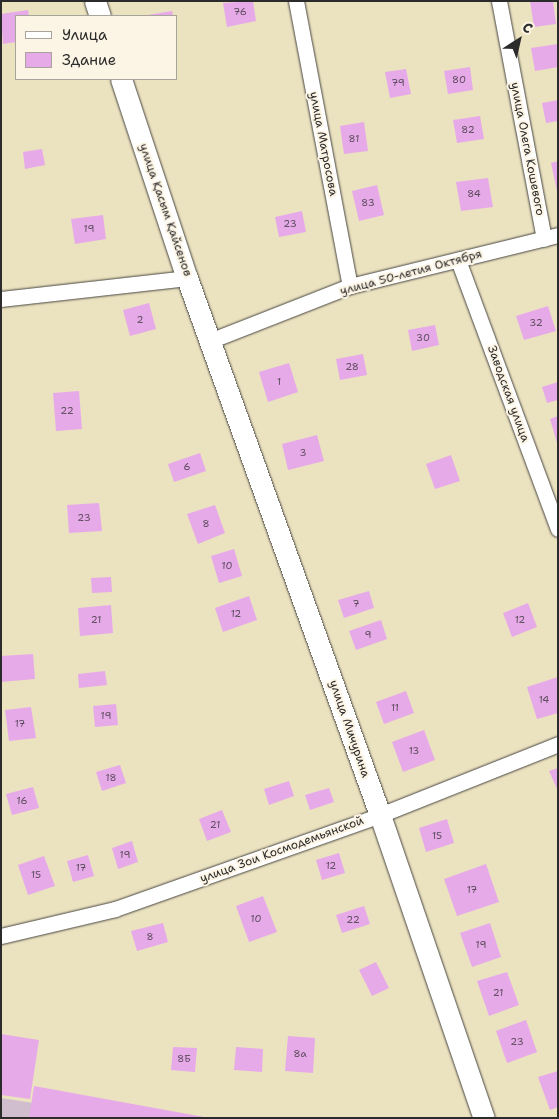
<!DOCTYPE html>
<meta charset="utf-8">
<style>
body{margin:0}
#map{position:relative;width:559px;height:1119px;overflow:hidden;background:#ebe2c0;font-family:"Shantell Sans",sans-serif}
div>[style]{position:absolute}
.industrial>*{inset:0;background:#d0bdcd}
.building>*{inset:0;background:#e7aae9}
.roads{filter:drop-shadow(0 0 1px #484641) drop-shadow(0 0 1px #484641)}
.street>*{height:15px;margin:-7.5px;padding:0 7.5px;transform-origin:7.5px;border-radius:7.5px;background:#fff}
.secondary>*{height:21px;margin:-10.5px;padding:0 10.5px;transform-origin:10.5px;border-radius:10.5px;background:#fff}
span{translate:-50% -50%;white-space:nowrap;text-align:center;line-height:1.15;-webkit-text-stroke:4px #fcf5e5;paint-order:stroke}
.number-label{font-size:10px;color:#5a4b5a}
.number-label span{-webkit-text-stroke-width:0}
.street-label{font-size:12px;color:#2b2b2b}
.frame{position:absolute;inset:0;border:2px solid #2b2b2b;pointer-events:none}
.legend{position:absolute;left:15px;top:15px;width:162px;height:65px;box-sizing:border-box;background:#fcf5e5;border:1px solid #a8a49b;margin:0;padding:6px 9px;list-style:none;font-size:15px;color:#2b2b2b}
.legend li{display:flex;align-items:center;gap:10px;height:25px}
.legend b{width:25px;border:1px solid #a8a49b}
.north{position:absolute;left:494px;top:15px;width:50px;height:50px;-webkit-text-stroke:4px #fcf5e5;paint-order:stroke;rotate:35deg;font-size:14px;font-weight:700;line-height:20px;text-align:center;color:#2b2b2b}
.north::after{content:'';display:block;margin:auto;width:18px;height:22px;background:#2b2b2b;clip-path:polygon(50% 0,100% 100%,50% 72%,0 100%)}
</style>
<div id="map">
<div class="industrial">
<div style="clip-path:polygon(1px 1098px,130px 1118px,1px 1118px)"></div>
</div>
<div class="building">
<div style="clip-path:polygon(253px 1px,256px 21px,227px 27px,223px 3px)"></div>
<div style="clip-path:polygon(530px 1px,553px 1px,556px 24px,534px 27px)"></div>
<div style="clip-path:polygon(28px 10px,29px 16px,16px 16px,16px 42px,3px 44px,1px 14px)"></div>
<div style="clip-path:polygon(172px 11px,173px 16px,148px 16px,148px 15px)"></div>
<div style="clip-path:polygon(558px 44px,558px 67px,535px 71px,531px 48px)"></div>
<div style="clip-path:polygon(470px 67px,473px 90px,448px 94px,444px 71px)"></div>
<div style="clip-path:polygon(406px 69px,411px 94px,390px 98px,385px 72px)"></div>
<div style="clip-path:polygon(558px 100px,558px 121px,546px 123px,542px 103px)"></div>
<div style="clip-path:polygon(480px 116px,484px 139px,457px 143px,453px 120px)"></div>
<div style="clip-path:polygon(364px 122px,368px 151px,344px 154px,340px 126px)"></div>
<div style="clip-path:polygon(42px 149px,45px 165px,25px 169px,23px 152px)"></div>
<div style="clip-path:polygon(558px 161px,558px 191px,557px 191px,551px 163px)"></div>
<div style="clip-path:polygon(488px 178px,493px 207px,461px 211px,456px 182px)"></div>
<div style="clip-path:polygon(377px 185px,384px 215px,359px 221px,352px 191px)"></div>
<div style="clip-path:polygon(302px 211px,306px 232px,279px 237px,275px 217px)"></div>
<div style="clip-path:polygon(103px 215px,106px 239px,75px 244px,71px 219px)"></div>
<div style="clip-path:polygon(149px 303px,156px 329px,130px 336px,123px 310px)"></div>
<div style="clip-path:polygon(548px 306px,556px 331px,524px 340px,516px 316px)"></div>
<div style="clip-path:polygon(435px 325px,439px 345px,412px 351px,408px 330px)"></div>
<div style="clip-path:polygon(363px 354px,367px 375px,340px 380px,336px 359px)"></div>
<div style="clip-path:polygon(289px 363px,298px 392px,268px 402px,259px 372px)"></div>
<div style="clip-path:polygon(558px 382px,558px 400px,547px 403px,542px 387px)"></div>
<div style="clip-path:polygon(79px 391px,82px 429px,56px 431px,53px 393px)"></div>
<div style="clip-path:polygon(558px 416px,558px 443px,557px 443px,550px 419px)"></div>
<div style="clip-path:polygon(317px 435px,324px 461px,288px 470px,282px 444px)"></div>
<div style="clip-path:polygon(200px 453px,206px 471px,174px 482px,168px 464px)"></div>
<div style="clip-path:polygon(451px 455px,460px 481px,435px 489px,426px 464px)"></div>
<div style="clip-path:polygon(99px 503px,102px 531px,69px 533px,67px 505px)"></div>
<div style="clip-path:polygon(215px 505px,225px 533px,198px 544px,187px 514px)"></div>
<div style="clip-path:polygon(234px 549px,242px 576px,219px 583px,211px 556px)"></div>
<div style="clip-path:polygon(111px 577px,112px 592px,92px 593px,91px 578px)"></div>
<div style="clip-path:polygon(369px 591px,374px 608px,344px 618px,338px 600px)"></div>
<div style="clip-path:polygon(249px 596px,257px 620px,223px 632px,215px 608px)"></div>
<div style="clip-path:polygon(528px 603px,537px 627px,512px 637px,503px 613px)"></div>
<div style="clip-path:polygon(111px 605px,113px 633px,80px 636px,78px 608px)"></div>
<div style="clip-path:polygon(381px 620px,387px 639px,356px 650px,349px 631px)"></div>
<div style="clip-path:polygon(33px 654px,35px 679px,1px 682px,1px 656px)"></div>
<div style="clip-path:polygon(105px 671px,107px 685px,79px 688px,78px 674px)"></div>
<div style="clip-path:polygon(558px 677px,558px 713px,537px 719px,527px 687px)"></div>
<div style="clip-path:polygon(406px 691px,414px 713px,384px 724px,376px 702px)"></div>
<div style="clip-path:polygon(116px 704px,118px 725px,95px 727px,93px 706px)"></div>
<div style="clip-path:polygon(31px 707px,36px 738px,9px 741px,5px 710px)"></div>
<div style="clip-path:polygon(424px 730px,435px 760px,403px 772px,392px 742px)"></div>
<div style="clip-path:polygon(120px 765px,126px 783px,102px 791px,96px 772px)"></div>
<div style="clip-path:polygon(558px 768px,558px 791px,549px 771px)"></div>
<div style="clip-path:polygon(289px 781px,294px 796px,269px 805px,264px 789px)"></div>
<div style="clip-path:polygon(33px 787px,39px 808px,12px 815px,6px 794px)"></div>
<div style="clip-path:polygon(329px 788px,334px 802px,310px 810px,305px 795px)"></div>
<div style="clip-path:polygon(222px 810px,231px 832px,207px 841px,199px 819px)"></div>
<div style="clip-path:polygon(447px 819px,454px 843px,426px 852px,419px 828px)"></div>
<div style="clip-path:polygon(132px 841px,138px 862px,118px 869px,112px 848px)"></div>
<div style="clip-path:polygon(339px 853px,345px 873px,322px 880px,316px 860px)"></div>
<div style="clip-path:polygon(88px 855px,94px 876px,73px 882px,67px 861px)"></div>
<div style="clip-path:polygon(44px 856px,55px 886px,28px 895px,18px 865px)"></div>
<div style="clip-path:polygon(486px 864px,499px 902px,457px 916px,444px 879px)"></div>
<div style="clip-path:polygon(263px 896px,277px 932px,249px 942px,236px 906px)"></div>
<div style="clip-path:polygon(364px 906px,370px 924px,342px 933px,336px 915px)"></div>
<div style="clip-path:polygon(163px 923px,168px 942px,137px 951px,131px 931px)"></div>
<div style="clip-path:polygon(490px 923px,501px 957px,472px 967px,460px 933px)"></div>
<div style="clip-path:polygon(376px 962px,389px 988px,372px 996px,359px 970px)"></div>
<div style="clip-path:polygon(507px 972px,519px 1005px,489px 1016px,477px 981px)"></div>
<div style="clip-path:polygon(526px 1020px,537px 1052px,507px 1063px,496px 1031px)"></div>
<div style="clip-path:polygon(1px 1034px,39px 1040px,30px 1099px,1px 1095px)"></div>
<div style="clip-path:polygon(288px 1036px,315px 1038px,313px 1073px,285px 1071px)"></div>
<div style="clip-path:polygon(173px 1047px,197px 1048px,195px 1072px,171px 1070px)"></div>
<div style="clip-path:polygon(236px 1047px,263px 1049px,262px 1072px,234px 1070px)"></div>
<div style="clip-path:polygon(558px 1071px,558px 1107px,550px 1110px,538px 1077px)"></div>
<div style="clip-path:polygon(34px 1086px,204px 1117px,204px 1118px,29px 1118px)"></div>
</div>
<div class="roads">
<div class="street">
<div style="left:296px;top:1px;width:290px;rotate:79.3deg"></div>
<div style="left:499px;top:1px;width:242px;rotate:79.3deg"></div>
<div style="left:458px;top:260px;width:287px;rotate:69.6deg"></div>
<div style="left:1px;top:299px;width:187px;rotate:-6.4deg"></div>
<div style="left:212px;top:340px;width:148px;rotate:-21.4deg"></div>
<div style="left:350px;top:286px;width:214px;rotate:-13.8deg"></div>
<div style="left:1px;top:936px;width:117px;rotate:-13.3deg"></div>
<div style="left:115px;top:909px;width:281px;rotate:-19.5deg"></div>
<div style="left:380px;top:815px;width:192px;rotate:-21.7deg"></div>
</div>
<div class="secondary">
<div style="left:95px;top:1px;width:16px;rotate:72deg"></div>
<div style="left:121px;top:79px;width:210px;rotate:71.7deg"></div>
<div style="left:187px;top:278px;width:571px;rotate:70.23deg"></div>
<div style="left:380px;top:815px;width:320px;rotate:71.1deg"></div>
</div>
</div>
<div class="number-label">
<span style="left:240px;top:12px">76</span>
<span style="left:459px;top:80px">80</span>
<span style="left:398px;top:83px">79</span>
<span style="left:468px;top:130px">82</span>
<span style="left:354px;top:139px">81</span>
<span style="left:474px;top:194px">84</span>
<span style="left:368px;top:203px">83</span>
<span style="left:290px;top:224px">23</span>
<span style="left:89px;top:229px">19</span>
<span style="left:140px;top:320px">2</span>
<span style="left:536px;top:323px">32</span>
<span style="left:423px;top:338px">30</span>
<span style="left:352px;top:367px">28</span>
<span style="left:279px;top:382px">1</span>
<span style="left:67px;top:411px">22</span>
<span style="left:303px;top:453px">3</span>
<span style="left:187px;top:467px">6</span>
<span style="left:84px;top:518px">23</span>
<span style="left:206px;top:524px">8</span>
<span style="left:227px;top:566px">10</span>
<span style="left:356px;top:604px">7</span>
<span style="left:236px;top:614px">12</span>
<span style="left:96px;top:620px">21</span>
<span style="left:520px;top:620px">12</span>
<span style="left:368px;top:635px">9</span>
<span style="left:544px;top:700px">14</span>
<span style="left:395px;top:708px">11</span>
<span style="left:106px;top:716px">19</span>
<span style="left:20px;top:724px">17</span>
<span style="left:414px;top:751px">13</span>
<span style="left:111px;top:778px">18</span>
<span style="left:22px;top:801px">16</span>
<span style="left:215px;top:825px">21</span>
<span style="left:437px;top:836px">15</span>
<span style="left:125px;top:855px">19</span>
<span style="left:331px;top:866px">12</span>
<span style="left:81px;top:868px">17</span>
<span style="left:36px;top:875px">15</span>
<span style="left:472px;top:890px">17</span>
<span style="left:256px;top:919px">10</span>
<span style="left:353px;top:920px">22</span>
<span style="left:150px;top:937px">8</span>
<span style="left:481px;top:945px">19</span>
<span style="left:498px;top:993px">21</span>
<span style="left:517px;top:1042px">23</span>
<span style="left:300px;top:1054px">8а</span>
<span style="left:184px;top:1059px">8Б</span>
</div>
<div class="street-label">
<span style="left:323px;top:144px;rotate:79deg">улица Матросова</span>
<span style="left:527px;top:149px;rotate:79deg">улица Олега Кошевого</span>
<span style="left:165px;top:210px;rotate:71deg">улица Қасым Қайсенов</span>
<span style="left:411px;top:273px;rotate:-15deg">улица 50-летия Октября</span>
<span style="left:508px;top:394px;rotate:70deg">Заводская улица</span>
<span style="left:349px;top:729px;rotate:71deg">улица Мичурина</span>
<span style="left:282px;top:850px;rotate:-20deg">улица Зои Космодемьянской</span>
</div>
<div class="frame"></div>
<ul class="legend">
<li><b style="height:6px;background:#fff"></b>Улица</li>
<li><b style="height:14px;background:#e7aae9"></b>Здание</li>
</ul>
<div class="north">С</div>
</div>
